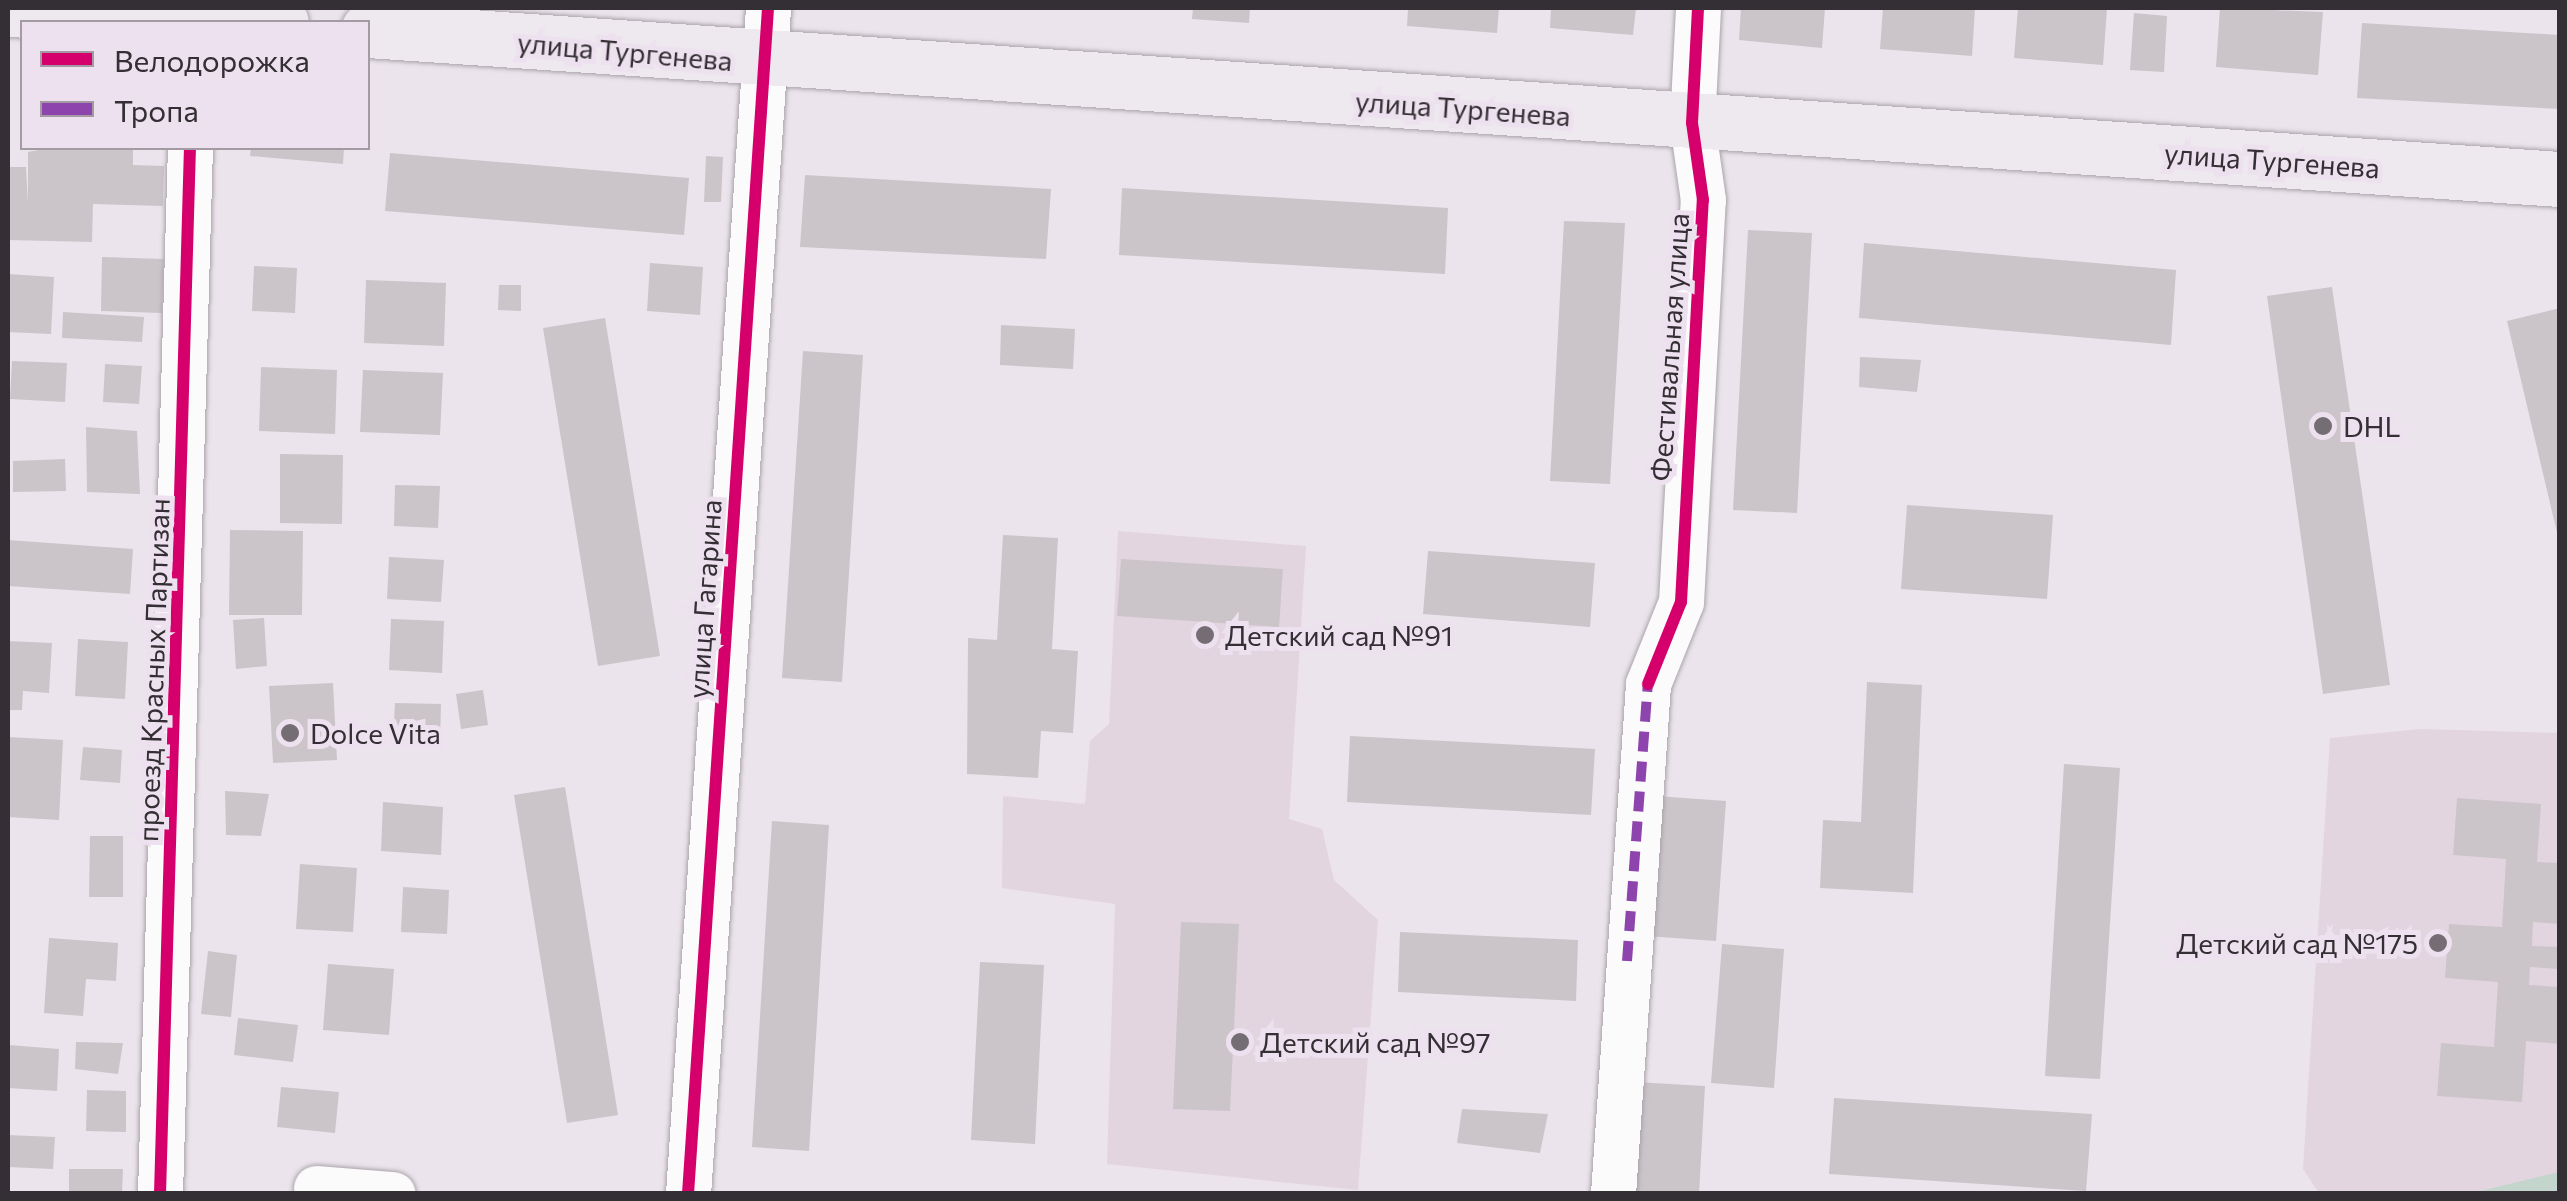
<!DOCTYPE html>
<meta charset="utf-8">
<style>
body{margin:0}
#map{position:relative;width:2567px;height:1201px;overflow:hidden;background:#ebe4ec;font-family:Commissioner,sans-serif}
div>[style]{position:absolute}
.education>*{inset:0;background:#e3d5e0}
.green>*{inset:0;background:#c4d5cd}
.building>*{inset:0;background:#cbc5ca}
.roads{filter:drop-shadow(0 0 2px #aaa4aa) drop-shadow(0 0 2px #aaa4aa)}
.minor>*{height:45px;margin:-22.5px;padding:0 22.5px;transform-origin:22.5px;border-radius:22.5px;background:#fcfbfc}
.major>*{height:55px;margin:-27.5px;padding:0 27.5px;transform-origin:27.5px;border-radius:27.5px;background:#eee8ef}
.quiet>*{height:10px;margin-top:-5px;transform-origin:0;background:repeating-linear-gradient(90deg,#8e44ad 0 20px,transparent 0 30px)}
.cycleway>*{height:12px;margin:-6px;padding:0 6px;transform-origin:6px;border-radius:6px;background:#d6006c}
.dots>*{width:28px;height:28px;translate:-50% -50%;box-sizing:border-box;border:5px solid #eee1ef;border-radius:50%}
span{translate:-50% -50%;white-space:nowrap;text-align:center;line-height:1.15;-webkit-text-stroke:10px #eee1ef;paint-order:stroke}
.street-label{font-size:28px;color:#342f34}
.poi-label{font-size:28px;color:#342f34}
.left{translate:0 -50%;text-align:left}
.right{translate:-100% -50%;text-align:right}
.frame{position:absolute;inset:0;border:10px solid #342f34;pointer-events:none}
.legend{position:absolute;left:20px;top:20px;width:350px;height:130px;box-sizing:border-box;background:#eee1ef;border:2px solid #a49aa4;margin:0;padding:12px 18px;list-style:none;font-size:30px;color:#342f34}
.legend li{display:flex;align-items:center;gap:20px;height:50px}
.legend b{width:50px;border:2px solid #a49aa4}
</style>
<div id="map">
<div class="education">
<div style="clip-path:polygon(1118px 531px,1306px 546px,1289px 819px,1322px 829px,1334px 880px,1378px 920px,1358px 1190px,1107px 1164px,1115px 904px,1002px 888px,1003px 796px,1085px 804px,1090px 741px,1109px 724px)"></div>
<div style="clip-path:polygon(2421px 729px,2559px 733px,2559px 1193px,2319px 1193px,2303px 1169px,2330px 738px)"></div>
</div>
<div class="green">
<div style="clip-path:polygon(2559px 1172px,2559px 1193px,2472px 1193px)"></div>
</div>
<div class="building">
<div style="clip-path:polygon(1193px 8px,1250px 8px,1249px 23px,1192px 19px)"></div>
<div style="clip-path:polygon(1408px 8px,1499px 8px,1497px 33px,1407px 26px)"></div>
<div style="clip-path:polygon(1551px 8px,1636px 8px,1633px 35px,1550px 28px)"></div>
<div style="clip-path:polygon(1741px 8px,1825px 8px,1822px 48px,1739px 40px)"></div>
<div style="clip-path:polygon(1883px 8px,1975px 8px,1972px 56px,1880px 49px)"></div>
<div style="clip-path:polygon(2018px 8px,2107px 8px,2103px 65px,2014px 58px)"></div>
<div style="clip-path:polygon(2220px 8px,2323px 12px,2318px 75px,2216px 67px)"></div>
<div style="clip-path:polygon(2134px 13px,2167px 16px,2164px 72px,2130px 70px)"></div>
<div style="clip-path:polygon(2362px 23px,2560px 35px,2560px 109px,2357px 98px)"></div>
<div style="clip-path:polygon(49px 148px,133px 148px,133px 165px,164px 166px,163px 206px,93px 204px,92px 242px,8px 240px,8px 167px,26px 167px,28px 203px,28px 152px)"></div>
<div style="clip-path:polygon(251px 148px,344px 148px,343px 164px,250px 156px)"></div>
<div style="clip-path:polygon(390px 153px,689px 178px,684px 235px,385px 211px)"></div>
<div style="clip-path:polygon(706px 156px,723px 157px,721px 202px,704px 202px)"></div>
<div style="clip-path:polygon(805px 175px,1051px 189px,1046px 259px,800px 247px)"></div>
<div style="clip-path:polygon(1122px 188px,1448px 208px,1445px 274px,1119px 255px)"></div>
<div style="clip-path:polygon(1564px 221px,1625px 223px,1610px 484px,1550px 481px)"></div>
<div style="clip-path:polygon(1748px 230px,1812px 233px,1797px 513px,1733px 510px)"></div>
<div style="clip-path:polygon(1864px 243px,2176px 270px,2171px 345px,1859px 318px)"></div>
<div style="clip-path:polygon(102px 257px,164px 259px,162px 313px,101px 311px)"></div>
<div style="clip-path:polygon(650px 263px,703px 267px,700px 315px,647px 311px)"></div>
<div style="clip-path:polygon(254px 266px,297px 268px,295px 313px,252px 311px)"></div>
<div style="clip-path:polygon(8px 274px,54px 277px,51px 334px,8px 332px)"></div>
<div style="clip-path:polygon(366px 280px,446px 283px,444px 346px,364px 343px)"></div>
<div style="clip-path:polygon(499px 285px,521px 285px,521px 311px,498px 310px)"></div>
<div style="clip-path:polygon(2332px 287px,2390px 685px,2323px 694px,2267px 296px)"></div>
<div style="clip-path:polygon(2560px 308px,2560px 537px,2558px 537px,2507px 321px)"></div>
<div style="clip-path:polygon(63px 312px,144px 317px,142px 342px,62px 338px)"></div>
<div style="clip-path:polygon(605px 318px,660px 656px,598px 666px,543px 328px)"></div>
<div style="clip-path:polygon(1001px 325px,1075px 329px,1073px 369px,1000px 365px)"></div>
<div style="clip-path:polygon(803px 351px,863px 355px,842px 682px,782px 678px)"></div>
<div style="clip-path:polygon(1860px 357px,1921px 360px,1917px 392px,1859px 387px)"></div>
<div style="clip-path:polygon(12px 361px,67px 363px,65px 402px,10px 399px)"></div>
<div style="clip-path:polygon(105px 364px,142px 366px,139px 404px,103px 402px)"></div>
<div style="clip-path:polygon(261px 367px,337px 370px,335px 434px,259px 431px)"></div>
<div style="clip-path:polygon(363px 370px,443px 373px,440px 435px,360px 432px)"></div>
<div style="clip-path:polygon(86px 427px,137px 431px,140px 494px,87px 492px)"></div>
<div style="clip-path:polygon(280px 454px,343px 455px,342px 524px,280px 523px)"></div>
<div style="clip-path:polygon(65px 459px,66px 491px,13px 492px,13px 461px)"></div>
<div style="clip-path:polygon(395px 485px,440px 486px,438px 528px,394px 526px)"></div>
<div style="clip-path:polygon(1907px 505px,2053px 515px,2047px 599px,1901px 589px)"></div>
<div style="clip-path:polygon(230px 530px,303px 531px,302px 615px,229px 615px)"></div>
<div style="clip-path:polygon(1003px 535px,1058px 538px,1052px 649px,1078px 651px,1073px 733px,1041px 731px,1038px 778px,967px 774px,968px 638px,997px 640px)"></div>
<div style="clip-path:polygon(8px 540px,133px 549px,130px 594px,8px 586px)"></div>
<div style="clip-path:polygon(1428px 551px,1595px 563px,1590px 627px,1423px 614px)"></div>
<div style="clip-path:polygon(389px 557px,444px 560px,441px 602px,387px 599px)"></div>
<div style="clip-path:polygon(1121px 559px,1283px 569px,1279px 627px,1117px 616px)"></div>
<div style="clip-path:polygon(264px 618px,267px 666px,236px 669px,233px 620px)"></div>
<div style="clip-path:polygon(391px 619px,444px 621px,442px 673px,389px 670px)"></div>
<div style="clip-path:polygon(78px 639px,128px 642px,125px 699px,75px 696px)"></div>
<div style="clip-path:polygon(8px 641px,52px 643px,49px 693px,23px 691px,22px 710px,8px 710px)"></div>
<div style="clip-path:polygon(1867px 682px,1922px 685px,1913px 893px,1820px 888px,1823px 820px,1861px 822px)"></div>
<div style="clip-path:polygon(333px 683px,337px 760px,273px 763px,269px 686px)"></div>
<div style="clip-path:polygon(483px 690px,488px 725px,461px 729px,456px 694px)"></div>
<div style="clip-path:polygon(395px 703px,441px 704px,440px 743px,393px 742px)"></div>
<div style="clip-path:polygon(1350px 736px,1595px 749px,1591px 815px,1347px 802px)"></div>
<div style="clip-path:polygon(8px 737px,63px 740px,59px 820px,8px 817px)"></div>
<div style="clip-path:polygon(83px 747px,122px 750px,120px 783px,80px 780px)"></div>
<div style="clip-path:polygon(2064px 764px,2120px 768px,2100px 1079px,2045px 1076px)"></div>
<div style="clip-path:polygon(565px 787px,618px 1115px,567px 1123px,514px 795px)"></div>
<div style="clip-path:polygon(225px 791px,269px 794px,261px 836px,226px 835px)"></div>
<div style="clip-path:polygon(1656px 796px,1726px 801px,1716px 941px,1646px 936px)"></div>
<div style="clip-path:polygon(2457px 798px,2541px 804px,2537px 862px,2560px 863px,2560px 924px,2533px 922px,2532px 946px,2560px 947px,2560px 969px,2530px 967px,2529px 985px,2560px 987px,2560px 1044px,2526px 1041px,2522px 1102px,2437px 1096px,2441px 1043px,2494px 1047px,2498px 982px,2445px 978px,2449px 924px,2502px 927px,2506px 859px,2453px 855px)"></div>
<div style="clip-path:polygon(383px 802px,443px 807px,441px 855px,381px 851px)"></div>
<div style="clip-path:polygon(772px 821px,829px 825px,809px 1151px,752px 1147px)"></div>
<div style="clip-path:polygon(90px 836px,123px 836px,123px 897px,89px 897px)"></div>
<div style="clip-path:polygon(300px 864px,357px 868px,353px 932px,296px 929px)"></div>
<div style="clip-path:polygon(403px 887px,449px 890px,447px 934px,401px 932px)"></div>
<div style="clip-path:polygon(1181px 922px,1239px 924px,1230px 1111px,1173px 1109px)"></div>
<div style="clip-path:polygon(1400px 932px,1578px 940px,1576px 1001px,1398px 992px)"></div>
<div style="clip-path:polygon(49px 938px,118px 943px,116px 981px,86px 979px,83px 1016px,44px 1013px)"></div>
<div style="clip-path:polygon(1722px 944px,1784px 949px,1774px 1088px,1711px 1083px)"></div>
<div style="clip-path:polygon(208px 951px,237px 955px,231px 1017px,201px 1014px)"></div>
<div style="clip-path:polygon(980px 962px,1044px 965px,1035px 1144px,971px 1140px)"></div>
<div style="clip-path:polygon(328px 964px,394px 969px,389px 1035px,323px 1030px)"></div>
<div style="clip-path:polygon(238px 1018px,298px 1025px,293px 1062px,234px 1055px)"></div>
<div style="clip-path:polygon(76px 1042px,123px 1043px,118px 1074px,75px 1069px)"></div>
<div style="clip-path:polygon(9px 1045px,59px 1049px,57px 1091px,8px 1088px)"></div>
<div style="clip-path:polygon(1635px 1082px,1705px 1086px,1699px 1194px,1628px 1194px)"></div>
<div style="clip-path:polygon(281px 1087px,339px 1092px,335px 1133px,277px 1127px)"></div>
<div style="clip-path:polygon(87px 1090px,126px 1091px,126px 1132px,86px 1131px)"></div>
<div style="clip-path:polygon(1834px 1098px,2092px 1114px,2086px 1191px,1829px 1174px)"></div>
<div style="clip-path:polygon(1462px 1109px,1548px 1114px,1540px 1153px,1457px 1143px)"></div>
<div style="clip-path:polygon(8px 1135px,55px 1137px,53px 1169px,8px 1167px)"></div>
<div style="clip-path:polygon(69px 1169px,123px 1169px,122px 1194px,69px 1194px)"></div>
</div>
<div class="roads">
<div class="minor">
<div style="left:316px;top:1188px;width:77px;rotate:4.5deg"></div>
<div style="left:160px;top:1194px;width:1046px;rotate:-88.36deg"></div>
<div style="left:688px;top:1194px;width:1189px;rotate:-86.14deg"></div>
<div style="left:1613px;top:1194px;width:511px;rotate:-86.07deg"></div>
<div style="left:1648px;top:684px;width:88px;rotate:-68.1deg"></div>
<div style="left:1681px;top:602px;width:403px;rotate:-86.9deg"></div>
<div style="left:1703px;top:200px;width:78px;rotate:-98.1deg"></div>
<div style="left:1692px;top:123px;width:115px;rotate:-87deg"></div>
</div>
<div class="major">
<div style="left:8px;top:9px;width:273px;rotate:2.7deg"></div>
<div style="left:368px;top:30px;width:2197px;rotate:3.89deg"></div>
</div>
</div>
<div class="quiet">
<div style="left:1627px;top:961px;width:278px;rotate:-85.7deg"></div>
</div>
<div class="cycleway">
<div style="left:1648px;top:684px;width:88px;rotate:-68.1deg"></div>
<div style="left:1681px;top:602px;width:403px;rotate:-86.9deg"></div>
<div style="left:1703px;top:200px;width:78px;rotate:-98.1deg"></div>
<div style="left:1692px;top:123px;width:115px;rotate:-87deg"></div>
<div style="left:160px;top:1194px;width:1046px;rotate:-88.36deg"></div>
<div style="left:688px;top:1194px;width:1189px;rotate:-86.14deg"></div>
</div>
<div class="dots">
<div style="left:2323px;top:426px;background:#746e74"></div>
<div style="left:1205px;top:635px;background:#746e74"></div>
<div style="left:290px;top:733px;background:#746e74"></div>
<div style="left:2438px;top:943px;background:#746e74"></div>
<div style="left:1240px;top:1042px;background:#746e74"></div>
</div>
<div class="street-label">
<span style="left:625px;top:51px;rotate:5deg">улица Тургенева</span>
<span style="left:1463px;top:108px;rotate:4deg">улица Тургенева</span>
<span style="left:2272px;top:160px;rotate:4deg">улица Тургенева</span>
<span style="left:1669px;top:347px;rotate:-86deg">Фестивальная улица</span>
<span style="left:704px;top:599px;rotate:-86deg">улица Гагарина</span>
<span style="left:153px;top:670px;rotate:-88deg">проезд Красных Партизан</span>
</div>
<div class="poi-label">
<span class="left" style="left:2343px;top:426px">DHL</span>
<span class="left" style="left:1225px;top:635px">Детский сад №91</span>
<span class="left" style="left:310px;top:733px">Dolce Vita</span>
<span class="right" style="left:2418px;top:943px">Детский сад №175</span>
<span class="left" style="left:1260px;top:1042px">Детский сад №97</span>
</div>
<div class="frame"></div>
<ul class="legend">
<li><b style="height:12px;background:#d6006c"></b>Велодорожка</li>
<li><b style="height:12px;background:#8e44ad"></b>Тропа</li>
</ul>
</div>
